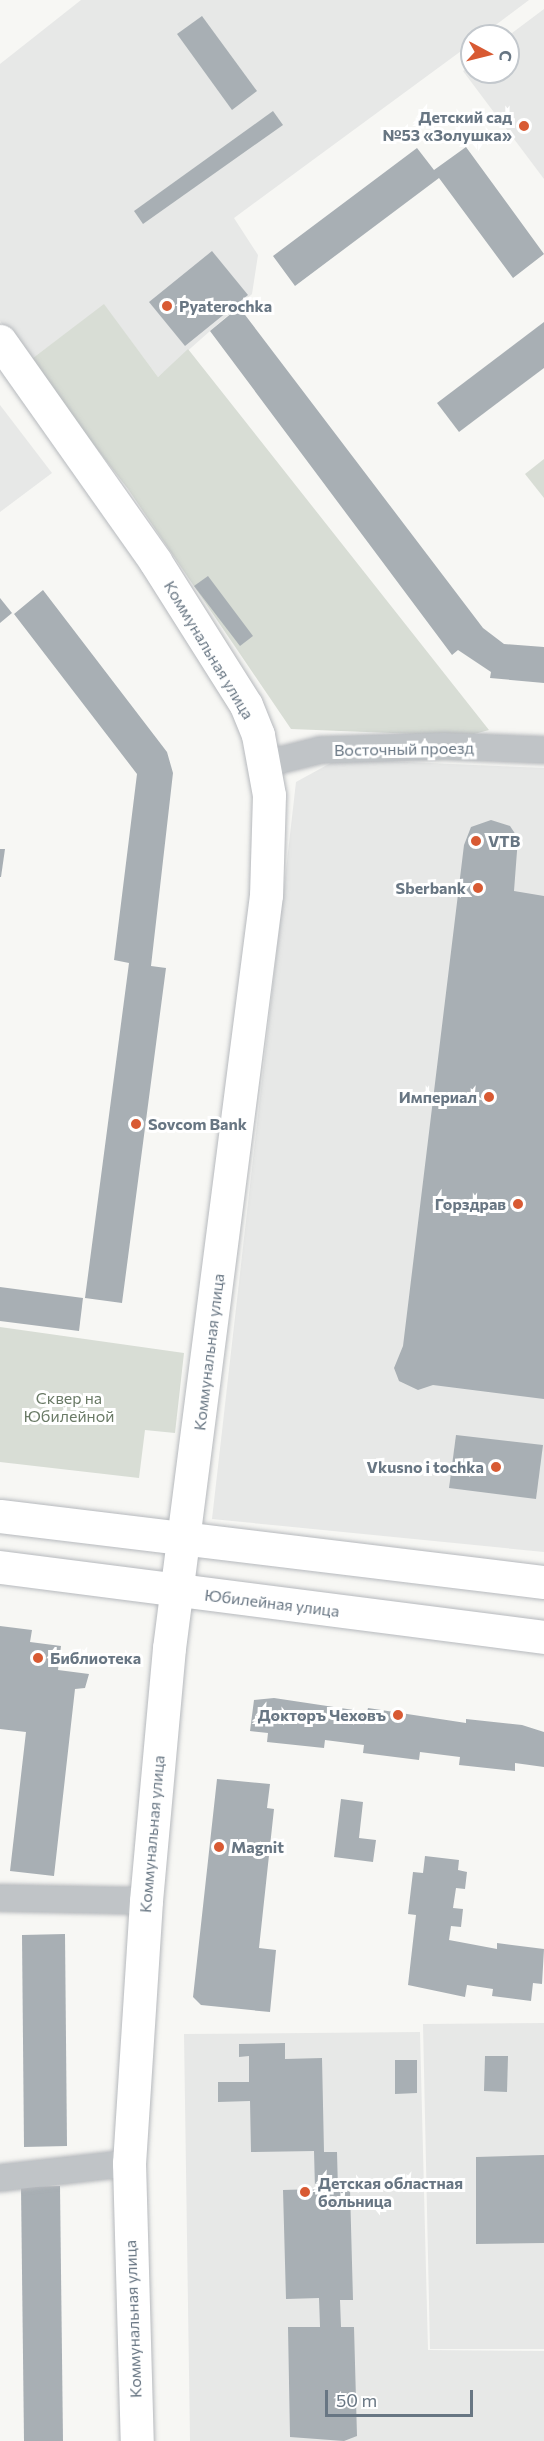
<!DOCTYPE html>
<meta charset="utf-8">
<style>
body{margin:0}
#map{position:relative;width:544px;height:2441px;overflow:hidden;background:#f7f7f4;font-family:Commissioner,sans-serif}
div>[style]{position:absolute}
.built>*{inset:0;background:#e7e8e7}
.green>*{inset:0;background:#d8ddd5}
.building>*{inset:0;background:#a8afb4}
.roads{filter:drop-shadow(0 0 2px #b6b9bd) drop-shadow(0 0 2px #b6b9bd)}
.minor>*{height:26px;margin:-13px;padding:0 13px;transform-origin:13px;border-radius:13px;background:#c0c4c7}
.major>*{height:33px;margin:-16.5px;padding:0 16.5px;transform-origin:16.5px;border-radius:16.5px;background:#fff}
.highway>*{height:33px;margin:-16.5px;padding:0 16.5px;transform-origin:16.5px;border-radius:16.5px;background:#fff}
.dots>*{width:16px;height:16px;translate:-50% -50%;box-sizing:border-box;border:3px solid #fff;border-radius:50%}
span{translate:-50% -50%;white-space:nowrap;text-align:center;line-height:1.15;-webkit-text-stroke:6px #fff;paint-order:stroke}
.poi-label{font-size:16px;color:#687683;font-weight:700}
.right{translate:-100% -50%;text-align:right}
.left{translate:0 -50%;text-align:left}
.street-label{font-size:16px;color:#687683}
.park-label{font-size:16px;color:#6a7a66}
.north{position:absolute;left:460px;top:24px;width:60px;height:60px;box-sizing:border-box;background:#fff;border:2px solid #c3c8cd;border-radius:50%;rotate:97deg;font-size:16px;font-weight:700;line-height:24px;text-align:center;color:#687683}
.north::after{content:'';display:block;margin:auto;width:21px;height:27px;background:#d85a33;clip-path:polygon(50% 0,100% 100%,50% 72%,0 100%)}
.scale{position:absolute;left:325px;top:2390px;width:148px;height:27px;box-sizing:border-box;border:3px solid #687683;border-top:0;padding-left:8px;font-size:18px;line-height:21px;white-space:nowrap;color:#687683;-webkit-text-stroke:4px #fff;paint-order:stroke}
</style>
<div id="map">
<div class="built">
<div style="clip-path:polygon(81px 0,529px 0,481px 36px,472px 36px,472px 43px,234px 218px,258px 255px,252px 294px,158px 377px,104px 305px,29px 361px,0 321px,0 64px)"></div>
<div style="clip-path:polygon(544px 9px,544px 179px,463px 71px,472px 64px,472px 72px,508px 72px,508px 36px)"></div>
<div style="clip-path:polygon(0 405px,52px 473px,0 512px)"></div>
<div style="clip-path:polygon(338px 759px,544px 768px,544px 1552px,212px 1519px,296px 782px)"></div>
<div style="clip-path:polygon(544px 2023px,544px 2349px,430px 2349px,423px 2024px)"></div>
<div style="clip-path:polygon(420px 2032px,428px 2350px,544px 2351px,544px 2441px,190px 2441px,184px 2034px)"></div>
</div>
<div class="green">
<div style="clip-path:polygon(104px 304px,158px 377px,188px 349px,489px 730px,467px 736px,291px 729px,128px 489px,29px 361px)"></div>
<div style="clip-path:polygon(544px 459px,544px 498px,525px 474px)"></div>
<div style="clip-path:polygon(0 1327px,184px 1353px,175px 1433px,145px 1430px,139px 1478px,0 1462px)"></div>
</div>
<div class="building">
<div style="clip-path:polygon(202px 16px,257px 91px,232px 110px,177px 34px)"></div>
<div style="clip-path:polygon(273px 111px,283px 125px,143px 224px,134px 211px)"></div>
<div style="clip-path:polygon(466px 147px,544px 254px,513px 278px,439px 178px,295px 286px,273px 256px,417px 148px,434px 170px)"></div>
<div style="clip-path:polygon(212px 251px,248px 295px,185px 346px,149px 302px)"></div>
<div style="clip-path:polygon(239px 307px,483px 628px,504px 644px,544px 647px,544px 683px,490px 678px,491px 672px,458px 650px,452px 655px,210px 331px)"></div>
<div style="clip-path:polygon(544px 322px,544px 368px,459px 432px,437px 403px)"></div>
<div style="clip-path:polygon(208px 576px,253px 636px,240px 646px,194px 586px)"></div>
<div style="clip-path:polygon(43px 590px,167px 752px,173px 773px,151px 966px,166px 968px,122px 1303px,85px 1298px,129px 963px,114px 960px,137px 774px,14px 614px)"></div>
<div style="clip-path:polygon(0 598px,12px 613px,0 623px)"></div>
<div style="clip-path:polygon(491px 820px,510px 826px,518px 838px,514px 891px,544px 896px,544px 1399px,433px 1385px,418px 1390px,399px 1381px,394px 1368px,403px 1346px,464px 845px,471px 827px)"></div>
<div style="clip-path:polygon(0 849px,5px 849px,1px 877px,0 877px)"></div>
<div style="clip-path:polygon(0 1287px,83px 1298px,79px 1331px,0 1321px)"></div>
<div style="clip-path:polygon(456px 1435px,543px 1445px,536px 1499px,449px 1488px)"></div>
<div style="clip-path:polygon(0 1626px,32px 1630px,30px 1642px,61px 1646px,58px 1670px,89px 1674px,85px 1688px,75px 1689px,54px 1876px,10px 1871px,26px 1732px,0 1729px)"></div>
<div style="clip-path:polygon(274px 1698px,367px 1712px,368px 1708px,466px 1723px,466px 1719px,522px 1725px,544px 1732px,544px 1767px,515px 1763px,515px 1771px,459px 1765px,460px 1757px,420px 1752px,419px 1760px,363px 1753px,364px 1745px,325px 1740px,324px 1748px,267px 1742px,268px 1733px,250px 1731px,254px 1700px)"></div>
<div style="clip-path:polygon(217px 1779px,270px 1784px,267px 1808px,274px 1809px,259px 1948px,276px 1950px,270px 2012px,201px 2005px,193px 1997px)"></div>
<div style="clip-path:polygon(341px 1799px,363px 1802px,359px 1838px,376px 1840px,373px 1862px,334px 1857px)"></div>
<div style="clip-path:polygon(425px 1856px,459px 1860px,458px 1870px,467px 1872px,465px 1889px,456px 1888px,453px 1908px,463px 1909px,461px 1927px,451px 1926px,449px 1940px,497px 1949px,497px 1943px,544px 1949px,542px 1984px,533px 1983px,531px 2001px,492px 1996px,493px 1989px,467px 1985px,465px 1997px,408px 1985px,416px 1915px,408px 1914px,413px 1872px,423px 1873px)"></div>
<div style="clip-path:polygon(65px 1934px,67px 2146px,24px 2147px,22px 1935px)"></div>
<div style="clip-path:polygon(285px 2043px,285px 2059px,322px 2058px,324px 2152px,337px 2152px,338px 2190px,350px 2189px,353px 2300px,340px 2300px,341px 2327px,354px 2327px,357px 2436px,344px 2441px,290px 2437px,288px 2327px,320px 2327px,319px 2298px,286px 2299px,283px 2190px,315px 2189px,314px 2151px,251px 2152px,250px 2101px,218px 2102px,218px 2082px,249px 2082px,249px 2056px,239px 2057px,239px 2044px)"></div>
<div style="clip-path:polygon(485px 2056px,508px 2056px,507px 2092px,484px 2091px)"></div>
<div style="clip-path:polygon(395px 2060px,417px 2060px,417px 2093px,395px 2094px)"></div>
<div style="clip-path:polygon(544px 2155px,544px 2243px,476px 2244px,476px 2157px)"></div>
<div style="clip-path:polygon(60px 2186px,63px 2441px,24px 2441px,21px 2187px)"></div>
</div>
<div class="roads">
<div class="minor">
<div style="left:265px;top:764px;width:58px;rotate:-14deg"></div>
<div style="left:321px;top:750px;width:124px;rotate:-1.8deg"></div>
<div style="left:445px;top:746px;width:99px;rotate:2.3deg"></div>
<div style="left:0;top:1898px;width:146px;rotate:1.2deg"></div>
<div style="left:0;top:2178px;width:130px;rotate:-6.6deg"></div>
</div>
<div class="major">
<div style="left:0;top:341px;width:269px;rotate:54.8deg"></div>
<div style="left:155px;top:561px;width:170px;rotate:57.7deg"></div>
<div style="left:246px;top:705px;width:32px;rotate:68deg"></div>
<div style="left:258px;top:735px;width:61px;rotate:79.6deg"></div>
<div style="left:269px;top:795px;width:100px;rotate:91.7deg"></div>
<div style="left:266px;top:895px;width:759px;rotate:97.34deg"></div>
<div style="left:169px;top:1648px;width:254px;rotate:95.2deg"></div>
<div style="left:146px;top:1901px;width:263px;rotate:93.7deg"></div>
<div style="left:129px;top:2163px;width:278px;rotate:88.4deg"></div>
</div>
<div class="highway">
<div style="left:0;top:1516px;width:548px;rotate:6.92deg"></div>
<div style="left:0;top:1567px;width:548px;rotate:7.33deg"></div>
</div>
</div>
<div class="dots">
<div style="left:524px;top:126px;background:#d85a33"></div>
<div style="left:167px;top:306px;background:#d85a33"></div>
<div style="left:476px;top:841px;background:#d85a33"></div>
<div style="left:478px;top:888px;background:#d85a33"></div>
<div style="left:489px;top:1097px;background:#d85a33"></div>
<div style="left:136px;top:1124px;background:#d85a33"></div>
<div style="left:518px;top:1204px;background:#d85a33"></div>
<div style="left:496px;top:1467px;background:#d85a33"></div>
<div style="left:38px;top:1658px;background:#d85a33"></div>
<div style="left:398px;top:1715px;background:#d85a33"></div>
<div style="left:219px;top:1847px;background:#d85a33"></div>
<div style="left:305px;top:2192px;background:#d85a33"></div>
</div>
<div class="poi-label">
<span class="right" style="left:512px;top:126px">Детский сад<br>№53 «Золушка»</span>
<span class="left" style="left:179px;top:306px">Pyaterochka</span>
<span class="left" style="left:488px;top:841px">VTB</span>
<span class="right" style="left:466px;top:888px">Sberbank</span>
<span class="right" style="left:477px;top:1097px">Империал</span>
<span class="left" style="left:148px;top:1124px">Sovcom Bank</span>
<span class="right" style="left:506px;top:1204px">Горздрав</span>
<span class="right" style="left:484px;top:1467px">Vkusno i tochka</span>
<span class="left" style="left:50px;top:1658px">Библиотека</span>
<span class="right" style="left:386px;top:1715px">Докторъ Чеховъ</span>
<span class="left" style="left:231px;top:1847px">Magnit</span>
<span class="left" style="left:318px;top:2192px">Детская областная<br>больница</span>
</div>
<div class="street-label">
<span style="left:209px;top:650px;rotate:59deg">Коммунальная улица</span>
<span style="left:404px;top:749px;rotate:-1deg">Восточный проезд</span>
<span style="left:209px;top:1352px;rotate:-83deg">Коммунальная улица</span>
<span style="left:272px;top:1603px;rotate:7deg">Юбилейная улица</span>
<span style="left:152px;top:1834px;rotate:-85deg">Коммунальная улица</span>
<span style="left:133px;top:2319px;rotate:-92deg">Коммунальная улица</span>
</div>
<div class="park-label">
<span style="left:69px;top:1407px">Сквер на<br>Юбилейной</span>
</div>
<div class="north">С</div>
<div class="scale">50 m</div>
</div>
